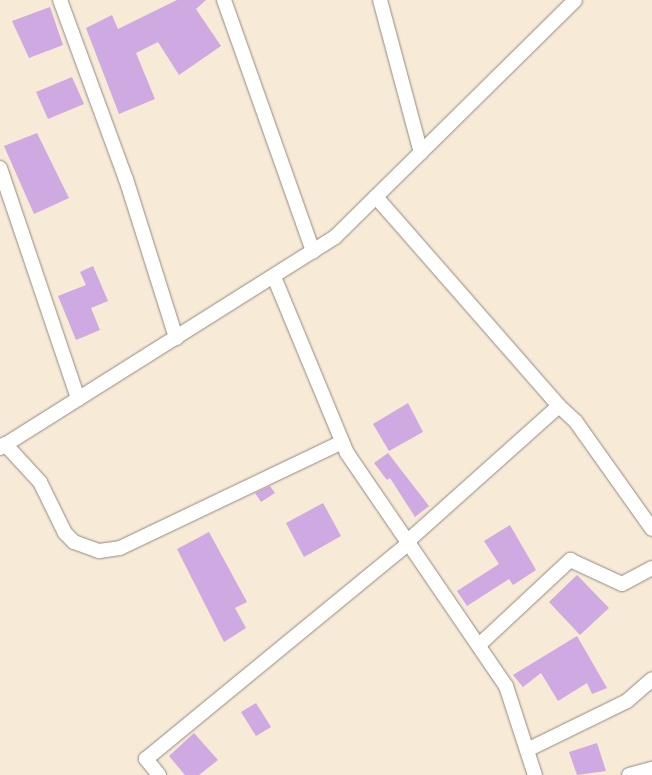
<!DOCTYPE html>
<style>
body{margin:0}
#map{position:relative;width:652px;height:775px;overflow:hidden;background:#f7ead6;font-family:Pangolin,sans-serif}
div>[style]{position:absolute}
.building>*{inset:0;background:#cfa9e1}
.roads{filter:drop-shadow(0 0 1px #918a80) drop-shadow(0 0 1px #918a80)}
.minor>*{height:14px;margin:-7px;padding:0 7px;transform-origin:7px;border-radius:7px;background:#fff}
span{translate:-50% -50%;white-space:nowrap;text-align:center;line-height:1.15;-webkit-text-stroke:4px #fbf7ec;paint-order:stroke}
</style>
<div id="map">
<div class="building">
<div style="clip-path:polygon(177px 0,206px 0,196px 9px,221px 46px,179px 75px,158px 42px,136px 53px,155px 99px,119px 114px,86px 28px,112px 15px,118px 29px)"></div>
<div style="clip-path:polygon(50px 7px,63px 45px,29px 58px,12px 21px)"></div>
<div style="clip-path:polygon(72px 77px,84px 104px,48px 119px,36px 92px)"></div>
<div style="clip-path:polygon(37px 133px,69px 198px,34px 214px,4px 146px)"></div>
<div style="clip-path:polygon(93px 266px,108px 301px,91px 308px,100px 330px,76px 340px,58px 296px,86px 285px,80px 272px)"></div>
<div style="clip-path:polygon(408px 403px,423px 432px,389px 451px,373px 424px)"></div>
<div style="clip-path:polygon(388px 453px,429px 506px,415px 517px,390px 478px,387px 480px,374px 463px)"></div>
<div style="clip-path:polygon(270px 486px,275px 493px,261px 502px,255px 493px)"></div>
<div style="clip-path:polygon(323px 503px,341px 536px,304px 557px,286px 523px)"></div>
<div style="clip-path:polygon(510px 525px,536px 570px,513px 585px,509px 579px,467px 606px,457px 591px,499px 564px,484px 541px)"></div>
<div style="clip-path:polygon(209px 532px,247px 602px,235px 608px,246px 628px,224px 642px,177px 549px)"></div>
<div style="clip-path:polygon(577px 575px,609px 608px,580px 635px,549px 602px)"></div>
<div style="clip-path:polygon(577px 636px,607px 688px,592px 694px,587px 683px,558px 701px,541px 673px,523px 687px,513px 675px)"></div>
<div style="clip-path:polygon(256px 703px,271px 727px,256px 736px,241px 712px)"></div>
<div style="clip-path:polygon(194px 733px,218px 760px,199px 775px,185px 775px,169px 756px)"></div>
<div style="clip-path:polygon(597px 743px,606px 771px,577px 775px,569px 752px)"></div>
</div>
<div class="roads">
<div class="minor">
<div style="left:60px;top:0;width:191px;rotate:69.8deg"></div>
<div style="left:126px;top:179px;width:167px;rotate:72.5deg"></div>
<div style="left:224px;top:0;width:267px;rotate:70.5deg"></div>
<div style="left:380px;top:0;width:158px;rotate:75deg"></div>
<div style="left:0;top:168px;width:244px;rotate:71.3deg"></div>
<div style="left:376px;top:197px;width:278px;rotate:48.8deg"></div>
<div style="left:274px;top:277px;width:191px;rotate:67.5deg"></div>
<div style="left:347px;top:453px;width:282px;rotate:55.7deg"></div>
<div style="left:506px;top:686px;width:94px;rotate:72deg"></div>
<div style="left:5px;top:444px;width:52px;rotate:47.4deg"></div>
<div style="left:40px;top:482px;width:57px;rotate:63.9deg"></div>
<div style="left:65px;top:533px;width:13px;rotate:45deg"></div>
<div style="left:74px;top:542px;width:27px;rotate:20deg"></div>
<div style="left:99px;top:551px;width:21px;rotate:-8deg"></div>
<div style="left:120px;top:548px;width:246px;rotate:-25.5deg"></div>
<div style="left:0;top:448px;width:396px;rotate:-32.2deg"></div>
<div style="left:335px;top:237px;width:337px;rotate:-44.6deg"></div>
<div style="left:409px;top:540px;width:201px;rotate:-41.8deg"></div>
<div style="left:559px;top:406px;width:23px;rotate:43deg"></div>
<div style="left:576px;top:422px;width:131px;rotate:54.6deg"></div>
<div style="left:479px;top:645px;width:125px;rotate:-43deg"></div>
<div style="left:570px;top:560px;width:57px;rotate:24.8deg"></div>
<div style="left:622px;top:584px;width:34px;rotate:-28deg"></div>
<div style="left:527px;top:750px;width:111px;rotate:-26.1deg"></div>
<div style="left:627px;top:701px;width:33px;rotate:-41deg"></div>
<div style="left:159px;top:775px;width:21px;rotate:-129deg"></div>
<div style="left:146px;top:759px;width:342px;rotate:-39.4deg"></div>
<div style="left:629px;top:775px;width:24px;rotate:-15deg"></div>
</div>
</div>
</div>
